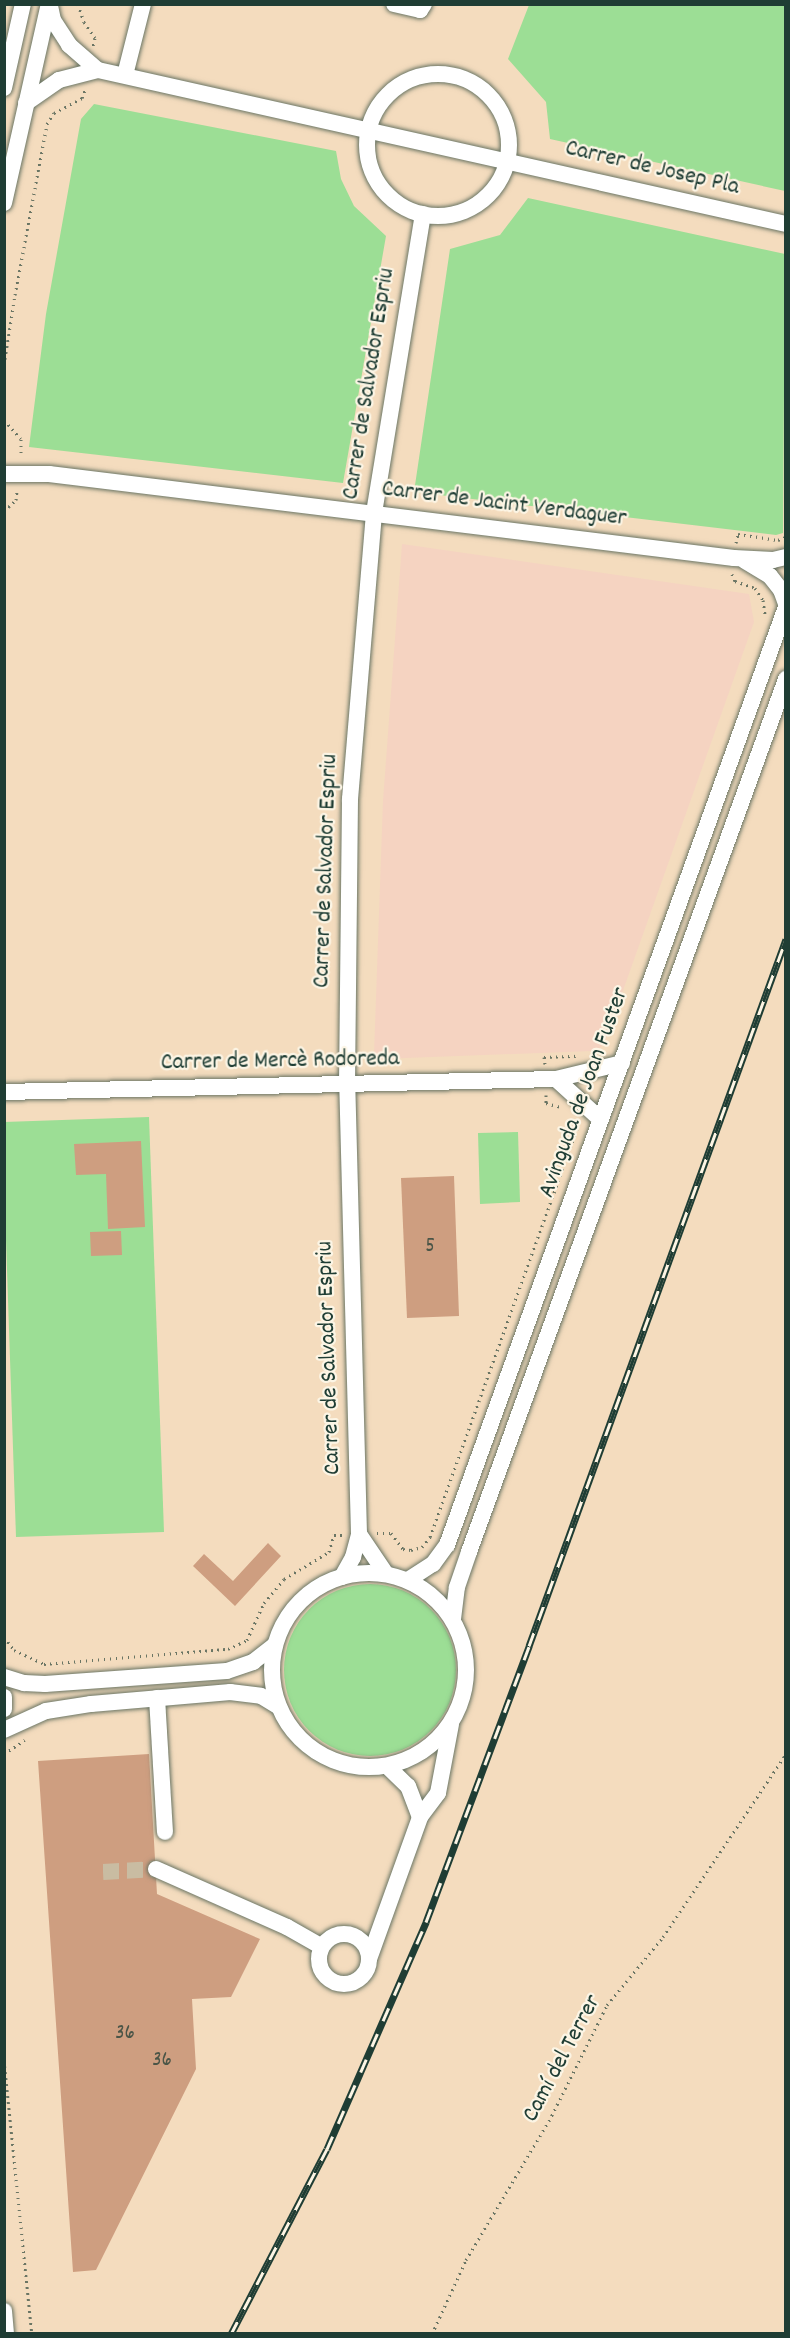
<!DOCTYPE html>
<meta charset="utf-8">
<style>
body{margin:0}
#map{position:relative;width:790px;height:2338px;overflow:hidden;background:#f4dcbe;font-family:Dekko,sans-serif}
div>[style]{position:absolute}
.built>*{inset:0;background:#f5d3c1}
.green>*{inset:0;background:#9cde95}
.round{border-radius:50%}
.building>*{inset:0;background:#ce9e80}
.minor-tunnel>*{height:16px;margin-top:-8px;transform-origin:0;background:repeating-linear-gradient(90deg,#c9bca2 0 16px,transparent 0 24px)}
.path>*{height:3px;margin-top:-1.5px;transform-origin:0;background:repeating-linear-gradient(90deg,#6a7564 0 1.5px,transparent 0 6px)}
.roads{filter:drop-shadow(0 0 2px #6a7564) drop-shadow(0 0 2px #6a7564)}
.minor>*{height:16px;margin:-8px;padding:0 8px;transform-origin:8px;border-radius:8px;background:#fff}
.minor>.ring{margin:-8px;padding:0;box-sizing:content-box;background:none;border:16px solid #fff;border-radius:50%}
.rail>*{height:7px;margin-top:-3.5px;transform-origin:0;background:repeating-linear-gradient(90deg,#fcf5e5 0 14px,#1f3d34 0 28px);box-sizing:border-box;border-block:2px solid #1f3d34}
span{translate:-50% -50%;white-space:nowrap;text-align:center;line-height:1.15;-webkit-text-stroke:4.5px #fcf5e5;paint-order:stroke}
.number-label{font-size:21px;color:#4b5547}
.number-label span{-webkit-text-stroke-width:0}
.street-label{font-size:24px;color:#1f3d34}
.frame{position:absolute;inset:0;border:6px solid #1f3d34;pointer-events:none}
</style>
<div id="map">
<div class="built">
<div style="clip-path:polygon(402px 544px,749px 594px,754px 622px,604px 1044px,599px 1048px,592px 1051px,380px 1059px,374px 1054px,383px 801px)"></div>
</div>
<div class="green">
<div style="clip-path:polygon(529px 5px,785px 5px,785px 191px,550px 139px,546px 102px,508px 59px)"></div>
<div style="clip-path:polygon(94px 104px,336px 151px,341px 179px,354px 206px,386px 236px,343px 483px,29px 447px,46px 314px,81px 119px)"></div>
<div style="clip-path:polygon(528px 198px,785px 254px,783px 533px,776px 535px,414px 492px,450px 249px,500px 235px)"></div>
<div style="clip-path:polygon(149px 1117px,164px 1532px,16px 1537px,5px 1210px,4px 1122px)"></div>
<div style="clip-path:polygon(518px 1132px,520px 1202px,480px 1204px,478px 1133px)"></div>
<div class="round" style="left:284px;top:1584px;width:172px;height:172px"></div>
</div>
<div class="building">
<div style="clip-path:polygon(141px 1141px,145px 1227px,108px 1229px,106px 1174px,76px 1175px,74px 1144px)"></div>
<div style="clip-path:polygon(454px 1176px,459px 1316px,407px 1318px,401px 1178px)"></div>
<div style="clip-path:polygon(121px 1231px,122px 1255px,91px 1256px,90px 1232px)"></div>
<div style="clip-path:polygon(268px 1543px,281px 1556px,235px 1606px,193px 1566px,204px 1554px,233px 1581px)"></div>
<div style="clip-path:polygon(149px 1754px,157px 1894px,260px 1939px,231px 1997px,192px 1999px,196px 2069px,96px 2270px,73px 2272px,38px 1761px)"></div>
</div>
<div class="minor-tunnel">
<div style="left:103px;top:1872px;width:53px;rotate:-3.2deg"></div>
</div>
<div class="path">
<div style="left:78px;top:4px;width:19px;rotate:72deg"></div>
<div style="left:84px;top:22px;width:19px;rotate:55deg"></div>
<div style="left:95px;top:38px;width:8px;rotate:104deg"></div>
<div style="left:4px;top:365px;width:71px;rotate:-81.1deg"></div>
<div style="left:15px;top:295px;width:174px;rotate:-79.4deg"></div>
<div style="left:47px;top:124px;width:13px;rotate:-58deg"></div>
<div style="left:54px;top:113px;width:32px;rotate:-28deg"></div>
<div style="left:82px;top:98px;width:9px;rotate:-69deg"></div>
<div style="left:4px;top:420px;width:25px;rotate:48deg"></div>
<div style="left:21px;top:439px;width:18px;rotate:90deg"></div>
<div style="left:4px;top:511px;width:16px;rotate:-43deg"></div>
<div style="left:16px;top:500px;width:9px;rotate:-84deg"></div>
<div style="left:736px;top:543px;width:9px;rotate:-77deg"></div>
<div style="left:738px;top:534px;width:40px;rotate:8.5deg"></div>
<div style="left:778px;top:540px;width:9px;rotate:-21deg"></div>
<div style="left:732px;top:574px;width:8px;rotate:67deg"></div>
<div style="left:735px;top:581px;width:21px;rotate:19deg"></div>
<div style="left:755px;top:588px;width:14px;rotate:56deg"></div>
<div style="left:763px;top:600px;width:14px;rotate:82deg"></div>
<div style="left:545px;top:1064px;width:7px;rotate:-98deg"></div>
<div style="left:544px;top:1057px;width:34px;rotate:-2deg"></div>
<div style="left:546px;top:1095px;width:8px;rotate:90deg"></div>
<div style="left:546px;top:1103px;width:16px;rotate:15deg"></div>
<div style="left:377px;top:1533px;width:14px"></div>
<div style="left:391px;top:1533px;width:20px;rotate:53deg"></div>
<div style="left:403px;top:1549px;width:8px;rotate:7deg"></div>
<div style="left:411px;top:1550px;width:11px;rotate:-15deg"></div>
<div style="left:422px;top:1547px;width:13px;rotate:-51deg"></div>
<div style="left:430px;top:1537px;width:435px;rotate:-70.2deg"></div>
<div style="left:577px;top:1128px;width:8px;rotate:-97deg"></div>
<div style="left:4px;top:1637px;width:16px;rotate:52deg"></div>
<div style="left:14px;top:1650px;width:33px;rotate:25deg"></div>
<div style="left:44px;top:1664px;width:185px;rotate:-4.7deg"></div>
<div style="left:228px;top:1649px;width:21px;rotate:-25deg"></div>
<div style="left:247px;top:1640px;width:41px;rotate:-65.3deg"></div>
<div style="left:264px;top:1603px;width:31px;rotate:-50deg"></div>
<div style="left:284px;top:1579px;width:52px;rotate:-31deg"></div>
<div style="left:329px;top:1552px;width:18px;rotate:-74deg"></div>
<div style="left:334px;top:1535px;width:9px"></div>
<div style="left:4px;top:1754px;width:25px;rotate:-34deg"></div>
<div style="left:4px;top:2060px;width:275px;rotate:84.2deg"></div>
<div style="left:432px;top:2334px;width:81px;rotate:-65.3deg"></div>
<div style="left:466px;top:2260px;width:162px;rotate:-59.2deg"></div>
<div style="left:549px;top:2121px;width:130px;rotate:-63.4deg"></div>
<div style="left:607px;top:2005px;width:88px;rotate:-50.5deg"></div>
<div style="left:663px;top:1937px;width:220px;rotate:-56.1deg"></div>
</div>
<div class="roads">
<div class="minor">
<div style="left:394px;top:4px;width:27px;rotate:13deg"></div>
<div style="left:420px;top:10px;width:7px;rotate:-56deg"></div>
<div style="left:50px;top:6px;width:14px;rotate:78deg"></div>
<div style="left:53px;top:20px;width:30px;rotate:57deg"></div>
<div style="left:69px;top:45px;width:38px;rotate:41deg"></div>
<div class="ring" style="left:367px;top:74px;width:126px;height:126px"></div>
<div style="left:125px;top:75px;width:73px;rotate:-75.8deg"></div>
<div style="left:4px;top:88px;width:86px;rotate:-77.3deg"></div>
<div style="left:26px;top:103px;width:40px;rotate:-34.9deg"></div>
<div style="left:59px;top:80px;width:40px;rotate:-14.4deg"></div>
<div style="left:98px;top:70px;width:705px;rotate:12.62deg"></div>
<div style="left:4px;top:203px;width:204px;rotate:-77.3deg"></div>
<div style="left:4px;top:474px;width:45px"></div>
<div style="left:49px;top:474px;width:690px;rotate:6.99deg"></div>
<div style="left:734px;top:558px;width:39px;rotate:3deg"></div>
<div style="left:773px;top:560px;width:13px;rotate:-13deg"></div>
<div style="left:745px;top:561px;width:29px;rotate:31deg"></div>
<div style="left:770px;top:576px;width:18px;rotate:52deg"></div>
<div style="left:781px;top:590px;width:15px;rotate:70deg"></div>
<div style="left:4px;top:1092px;width:552px;rotate:-1.35deg"></div>
<div style="left:599px;top:1118px;width:58px;rotate:-137.8deg"></div>
<div style="left:556px;top:1079px;width:68px;rotate:-13.6deg"></div>
<div style="left:359px;top:1534px;width:48px;rotate:56deg"></div>
<div class="ring" style="left:272px;top:1573px;width:178px;height:178px"></div>
<div style="left:342px;top:1577px;width:23px;rotate:-61deg"></div>
<div style="left:353px;top:1557px;width:24px;rotate:-75deg"></div>
<div style="left:359px;top:1534px;width:449px;rotate:-91.5deg"></div>
<div style="left:347px;top:1085px;width:286px;rotate:-89.4deg"></div>
<div style="left:350px;top:799px;width:287px;rotate:-85.2deg"></div>
<div style="left:374px;top:513px;width:303px;rotate:-80.7deg"></div>
<div style="left:408px;top:1580px;width:30px;rotate:-33deg"></div>
<div style="left:433px;top:1564px;width:24px;rotate:-54deg"></div>
<div style="left:447px;top:1545px;width:997px;rotate:-70.13deg"></div>
<div style="left:453px;top:1619px;width:32px;rotate:-83deg"></div>
<div style="left:457px;top:1587px;width:37px;rotate:-71deg"></div>
<div style="left:469px;top:1552px;width:929px;rotate:-70.04deg"></div>
<div style="left:4px;top:1677px;width:21px;rotate:17deg"></div>
<div style="left:24px;top:1683px;width:21px;rotate:3deg"></div>
<div style="left:45px;top:1684px;width:182px;rotate:-4.1deg"></div>
<div style="left:227px;top:1671px;width:28px;rotate:-19deg"></div>
<div style="left:253px;top:1662px;width:28px;rotate:-38deg"></div>
<div style="left:4px;top:1697px;width:12px;rotate:90deg"></div>
<div style="left:157px;top:1698px;width:134px;rotate:86.6deg"></div>
<div style="left:4px;top:1730px;width:46px;rotate:-24.3deg"></div>
<div style="left:46px;top:1711px;width:46px;rotate:-8.8deg"></div>
<div style="left:91px;top:1704px;width:140px;rotate:-4.9deg"></div>
<div style="left:230px;top:1692px;width:31px;rotate:7deg"></div>
<div style="left:261px;top:1696px;width:21px;rotate:31deg"></div>
<div style="left:387px;top:1766px;width:29px;rotate:44deg"></div>
<div style="left:408px;top:1786px;width:33px;rotate:69deg"></div>
<div style="left:156px;top:1869px;width:143px;rotate:23.9deg"></div>
<div style="left:287px;top:1927px;width:40px;rotate:29.7deg"></div>
<div class="ring" style="left:319px;top:1934px;width:34px;height:34px"></div>
<div style="left:369px;top:1959px;width:151px;rotate:-70.2deg"></div>
<div style="left:420px;top:1817px;width:30px;rotate:-53deg"></div>
<div style="left:438px;top:1793px;width:70px;rotate:-79.3deg"></div>
<div style="left:4px;top:2311px;width:23px;rotate:85deg"></div>
</div>
</div>
<div class="rail">
<div style="left:231px;top:2334px;width:208px;rotate:-62.6deg"></div>
<div style="left:327px;top:2149px;width:248px;rotate:-66.4deg"></div>
<div style="left:426px;top:1922px;width:295px;rotate:-69.5deg"></div>
<div style="left:529px;top:1646px;width:752px;rotate:-70.02deg"></div>
</div>
<div class="number-label">
<span style="left:430px;top:1247px">5</span>
<span style="left:125px;top:2034px">36</span>
<span style="left:162px;top:2061px">36</span>
</div>
<div class="street-label">
<span style="left:652px;top:169px;rotate:13deg">Carrer de Josep Pla</span>
<span style="left:370px;top:384px;rotate:-81deg">Carrer de Salvador Espriu</span>
<span style="left:504px;top:505px;rotate:7deg">Carrer de Jacint Verdaguer</span>
<span style="left:327px;top:871px;rotate:-88deg">Carrer de Salvador Espriu</span>
<span style="left:280px;top:1062px;rotate:-1deg">Carrer de Mercè Rodoreda</span>
<span style="left:585px;top:1093px;rotate:-70deg">Avinguda de Joan Fuster</span>
<span style="left:330px;top:1358px;rotate:-92deg">Carrer de Salvador Espriu</span>
<span style="left:563px;top:2059px;rotate:-62deg">Camí del Terrer</span>
</div>
<div class="frame"></div>
</div>
